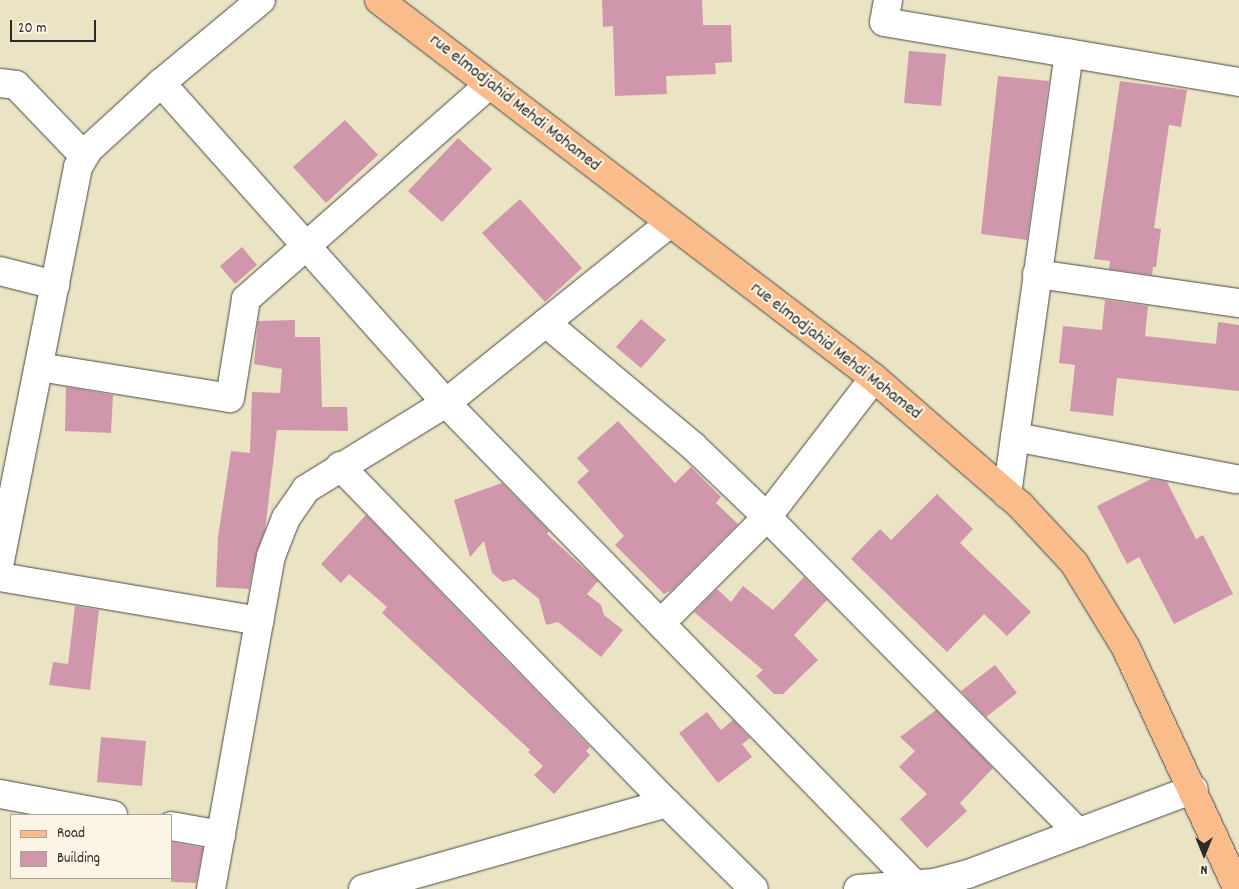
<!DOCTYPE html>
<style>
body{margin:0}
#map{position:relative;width:1239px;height:889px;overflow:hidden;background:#eae4c4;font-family:Dekko,sans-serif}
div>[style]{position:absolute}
.building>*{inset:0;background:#d097ac}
.roads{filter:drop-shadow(0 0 1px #484742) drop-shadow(0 0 1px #484742)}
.minor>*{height:28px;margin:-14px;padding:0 14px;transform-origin:14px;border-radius:14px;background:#fff}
.major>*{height:28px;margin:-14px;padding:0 14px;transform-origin:14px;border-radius:14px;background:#f9bc8a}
span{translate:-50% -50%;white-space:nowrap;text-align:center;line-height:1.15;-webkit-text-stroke:4.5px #fcf5e5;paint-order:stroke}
.street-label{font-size:18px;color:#2b2b2b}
.legend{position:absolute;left:10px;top:814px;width:162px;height:65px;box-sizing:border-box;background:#fcf5e5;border:1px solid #a8a49b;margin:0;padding:6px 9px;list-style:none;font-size:15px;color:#2b2b2b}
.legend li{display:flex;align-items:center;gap:10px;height:25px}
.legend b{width:25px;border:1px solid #a8a49b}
.north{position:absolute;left:1179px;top:829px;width:50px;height:50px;-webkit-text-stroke:4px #fcf5e5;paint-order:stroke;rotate:180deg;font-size:14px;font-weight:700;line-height:20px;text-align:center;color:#2b2b2b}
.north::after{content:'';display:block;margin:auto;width:18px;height:22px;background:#2b2b2b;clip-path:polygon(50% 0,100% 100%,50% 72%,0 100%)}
.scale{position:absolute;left:10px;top:20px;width:86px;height:22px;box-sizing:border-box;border:2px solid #2b2b2b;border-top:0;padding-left:6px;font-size:15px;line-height:18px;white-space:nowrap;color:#2b2b2b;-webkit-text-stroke:4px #fcf5e5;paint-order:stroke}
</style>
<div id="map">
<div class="building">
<div style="clip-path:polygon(602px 0,702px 0,703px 25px,731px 25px,732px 62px,715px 63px,716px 74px,666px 76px,667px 94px,615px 96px,613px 26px,603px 27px)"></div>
<div style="clip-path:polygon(909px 51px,946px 54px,941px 106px,904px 103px)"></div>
<div style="clip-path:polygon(998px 76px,1049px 81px,1027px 240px,981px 234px)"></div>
<div style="clip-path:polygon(1120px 81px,1187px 90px,1181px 127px,1169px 125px,1154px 228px,1161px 229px,1156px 267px,1153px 267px,1152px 275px,1109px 269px,1110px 261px,1094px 259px)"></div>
<div style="clip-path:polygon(345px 120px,378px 155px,326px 203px,293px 167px)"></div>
<div style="clip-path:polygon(458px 138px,492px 169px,442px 222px,408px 191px)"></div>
<div style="clip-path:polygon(520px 199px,582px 268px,545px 302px,482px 233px)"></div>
<div style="clip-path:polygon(242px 247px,257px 265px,235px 284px,220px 266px)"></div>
<div style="clip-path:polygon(1105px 300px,1148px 306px,1145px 336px,1216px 344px,1218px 322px,1239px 325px,1239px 391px,1117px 378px,1113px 416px,1070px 411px,1075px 365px,1059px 363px,1063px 326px,1102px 330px)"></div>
<div style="clip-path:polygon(641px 319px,666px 340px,641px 368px,616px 347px)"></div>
<div style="clip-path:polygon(295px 320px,295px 337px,320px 337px,322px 407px,347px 407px,348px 431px,277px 430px,265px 530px,256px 553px,249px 589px,216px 587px,218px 537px,231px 451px,250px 453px,252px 392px,280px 393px,282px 369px,254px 364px,258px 321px)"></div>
<div style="clip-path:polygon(66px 387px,113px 395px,111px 433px,65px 431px)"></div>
<div style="clip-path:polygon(618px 421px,675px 483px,691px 467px,721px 497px,716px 503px,738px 524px,672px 590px,664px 594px,615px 545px,624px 536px,577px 482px,589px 471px,577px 458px)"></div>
<div style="clip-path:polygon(1151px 479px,1167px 482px,1196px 539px,1203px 535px,1233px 594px,1174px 624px,1139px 557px,1127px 564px,1097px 506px)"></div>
<div style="clip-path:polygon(502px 483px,549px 531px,547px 534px,598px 581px,587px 594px,601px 605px,604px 615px,623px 630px,601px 657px,558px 622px,546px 625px,539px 599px,514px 579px,503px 582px,492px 573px,484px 541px,470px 557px,454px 500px)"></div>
<div style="clip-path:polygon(937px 494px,973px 529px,960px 543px,1031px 612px,1007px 636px,984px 614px,947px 652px,851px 559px,880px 529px,891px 540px)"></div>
<div style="clip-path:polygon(366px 515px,590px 747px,586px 751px,590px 755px,554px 794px,534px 775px,543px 766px,528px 752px,530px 750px,382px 613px,387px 607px,349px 574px,341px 583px,321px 564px)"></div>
<div style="clip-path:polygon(804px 577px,827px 600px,794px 635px,818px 660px,783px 694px,774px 694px,756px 676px,763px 670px,694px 612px,717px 589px,731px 602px,743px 586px,773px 610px)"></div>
<div style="clip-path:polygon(75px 606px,99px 610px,90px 690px,49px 685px,53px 662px,68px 664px)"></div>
<div style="clip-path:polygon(995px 665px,1017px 693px,986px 717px,961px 691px)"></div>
<div style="clip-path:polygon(936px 710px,993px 768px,960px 803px,967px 811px,927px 848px,900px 819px,927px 794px,899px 767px,915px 751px,900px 737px)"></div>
<div style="clip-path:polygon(707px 712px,721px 730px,733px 720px,750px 738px,742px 744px,752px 757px,718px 783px,679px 733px)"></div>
<div style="clip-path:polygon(101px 737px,146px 741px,142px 786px,97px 782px)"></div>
<div style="clip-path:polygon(171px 842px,203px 848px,196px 883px,171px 882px)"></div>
</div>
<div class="roads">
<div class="minor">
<div style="left:888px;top:0;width:22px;rotate:100deg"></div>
<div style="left:884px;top:22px;width:360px;rotate:9.6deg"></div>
<div style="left:0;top:83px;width:16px;rotate:7deg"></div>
<div style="left:16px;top:85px;width:98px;rotate:46.2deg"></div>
<div style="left:161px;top:83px;width:429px;rotate:48.3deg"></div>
<div style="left:446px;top:403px;width:673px;rotate:45.78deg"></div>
<div style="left:0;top:271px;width:57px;rotate:14.3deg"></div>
<div style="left:1037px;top:274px;width:204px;rotate:8.2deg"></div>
<div style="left:546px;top:323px;width:192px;rotate:39.9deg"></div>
<div style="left:693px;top:446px;width:103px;rotate:43.8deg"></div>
<div style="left:767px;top:517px;width:443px;rotate:45.4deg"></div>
<div style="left:39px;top:367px;width:193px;rotate:9.2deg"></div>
<div style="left:230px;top:398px;width:100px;rotate:-80.8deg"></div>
<div style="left:246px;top:299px;width:324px;rotate:-41.4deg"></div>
<div style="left:1015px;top:437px;width:225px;rotate:10.8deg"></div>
<div style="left:340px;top:466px;width:470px;rotate:45.9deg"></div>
<div style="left:667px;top:803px;width:122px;rotate:44.7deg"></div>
<div style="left:1007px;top:494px;width:445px;rotate:-82deg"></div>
<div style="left:0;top:561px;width:402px;rotate:-78.8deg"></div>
<div style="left:78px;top:167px;width:21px;rotate:-59deg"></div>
<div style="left:89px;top:149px;width:98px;rotate:-42.5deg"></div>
<div style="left:161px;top:83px;width:130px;rotate:-39.7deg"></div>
<div style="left:0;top:577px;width:263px;rotate:9.6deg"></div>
<div style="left:661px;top:623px;width:150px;rotate:-45deg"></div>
<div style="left:767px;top:517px;width:175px;rotate:-52.4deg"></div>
<div style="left:0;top:794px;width:115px;rotate:10.5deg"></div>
<div style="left:171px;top:826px;width:51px;rotate:10.2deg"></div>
<div style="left:211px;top:889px;width:338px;rotate:-79.8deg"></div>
<div style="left:271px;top:556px;width:41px;rotate:-68.5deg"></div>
<div style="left:286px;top:518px;width:35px;rotate:-55deg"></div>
<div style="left:306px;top:489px;width:164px;rotate:-31.6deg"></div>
<div style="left:446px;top:403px;width:286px;rotate:-38.8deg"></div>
<div style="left:363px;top:889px;width:316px;rotate:-15.8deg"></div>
<div style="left:858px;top:889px;width:76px;rotate:-4.5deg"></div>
<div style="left:934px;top:883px;width:35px;rotate:-15deg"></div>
<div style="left:968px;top:874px;width:241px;rotate:-20.6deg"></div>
</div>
<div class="major">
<div style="left:379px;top:0;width:623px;rotate:37.37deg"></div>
<div style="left:874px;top:378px;width:194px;rotate:41deg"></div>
<div style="left:1020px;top:505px;width:79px;rotate:47deg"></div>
<div style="left:1074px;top:563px;width:100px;rotate:58.5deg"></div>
<div style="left:1126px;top:648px;width:266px;rotate:65.1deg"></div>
</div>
</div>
<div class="street-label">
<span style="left:514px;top:104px;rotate:38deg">rue elmodjahid Mehdi Mohamed</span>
<span style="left:835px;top:352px;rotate:38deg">rue elmodjahid Mehdi Mohamed</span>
</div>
<ul class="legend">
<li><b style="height:6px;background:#f9bc8a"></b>Road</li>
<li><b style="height:14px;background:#d097ac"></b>Building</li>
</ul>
<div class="north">N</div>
<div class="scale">20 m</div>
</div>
